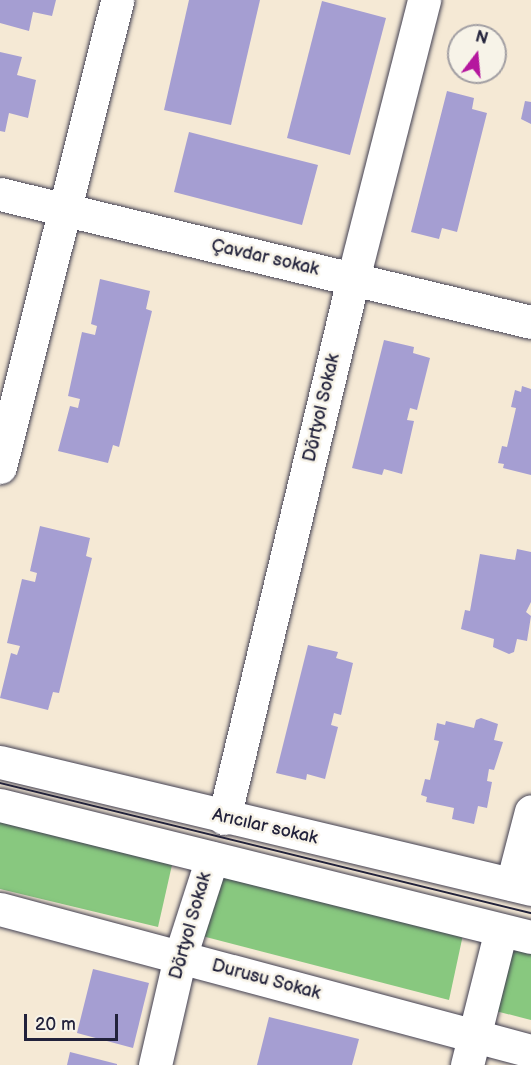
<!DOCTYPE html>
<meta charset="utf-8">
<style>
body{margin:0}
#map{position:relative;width:531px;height:1065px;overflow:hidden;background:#f5e9d5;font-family:"Balsamiq Sans",sans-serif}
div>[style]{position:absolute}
.green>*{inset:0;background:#88c87f}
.building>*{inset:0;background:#a59ed2}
.roads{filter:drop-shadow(0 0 2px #424052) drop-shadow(0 0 2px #424052)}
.street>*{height:33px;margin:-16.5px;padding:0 16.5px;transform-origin:16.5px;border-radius:16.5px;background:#fff}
.tram>*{height:1.5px;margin:-0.75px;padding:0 0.75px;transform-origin:0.75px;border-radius:0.75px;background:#22223b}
span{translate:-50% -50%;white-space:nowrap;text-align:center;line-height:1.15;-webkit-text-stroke:5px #f7f3e8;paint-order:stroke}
.street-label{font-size:18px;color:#22223b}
.north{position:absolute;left:447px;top:24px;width:60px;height:60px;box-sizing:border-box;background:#f7f3e8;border:2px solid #a29fa3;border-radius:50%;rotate:16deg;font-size:16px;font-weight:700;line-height:24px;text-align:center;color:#22223b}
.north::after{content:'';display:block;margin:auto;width:21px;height:27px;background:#b5179e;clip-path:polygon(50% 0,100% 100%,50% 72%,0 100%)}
.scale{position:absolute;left:24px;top:1014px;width:94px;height:27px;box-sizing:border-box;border:3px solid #22223b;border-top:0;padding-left:8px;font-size:18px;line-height:21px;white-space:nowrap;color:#22223b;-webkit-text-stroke:4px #f7f3e8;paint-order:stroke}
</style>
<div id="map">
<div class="green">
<div style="clip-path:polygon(0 811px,174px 856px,158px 927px,0 889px)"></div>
<div style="clip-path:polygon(219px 871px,464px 930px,449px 1000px,202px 936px)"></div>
<div style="clip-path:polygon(506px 940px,531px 946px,531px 1020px,488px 1009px)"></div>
</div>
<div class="building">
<div style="clip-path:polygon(0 0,56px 0,52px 16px,33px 12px,29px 31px,0 23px)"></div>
<div style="clip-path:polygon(189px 0,260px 0,231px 125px,164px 110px)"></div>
<div style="clip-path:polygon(322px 1px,386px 18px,350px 155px,287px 138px)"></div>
<div style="clip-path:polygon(0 52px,22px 57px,17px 75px,36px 80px,28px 118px,9px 113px,5px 132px,0 131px)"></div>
<div style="clip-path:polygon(447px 91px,474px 98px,472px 109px,487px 113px,457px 232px,442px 228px,439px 239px,411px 232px)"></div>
<div style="clip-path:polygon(525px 101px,531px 102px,531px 124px,521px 119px)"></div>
<div style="clip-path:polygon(189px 132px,318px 165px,302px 225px,174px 192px)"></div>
<div style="clip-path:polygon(100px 279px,150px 291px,146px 309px,152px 311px,119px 447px,113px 445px,108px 463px,58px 451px,70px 406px,78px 408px,80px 399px,68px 396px,82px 332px,95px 335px,97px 326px,91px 324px)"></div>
<div style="clip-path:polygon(384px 340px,414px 347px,413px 353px,430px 358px,417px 410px,410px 408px,407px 420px,414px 421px,402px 474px,384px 469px,382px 475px,352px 468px)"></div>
<div style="clip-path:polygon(522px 386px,531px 389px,531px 475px,503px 468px,504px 464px,498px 463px,502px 446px,507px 447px,516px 408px,511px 407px,515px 390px,521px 392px)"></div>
<div style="clip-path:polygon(40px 526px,90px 538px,86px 556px,92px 558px,59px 693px,53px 692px,48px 710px,0 698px,11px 653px,17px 655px,20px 646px,7px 643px,22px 579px,35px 582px,37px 573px,30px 571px)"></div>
<div style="clip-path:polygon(517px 549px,531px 552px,531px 602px,526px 612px,531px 616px,527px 641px,517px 639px,514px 652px,509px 654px,493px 647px,494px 639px,461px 629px,465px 610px,470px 611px,480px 554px,515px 560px)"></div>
<div style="clip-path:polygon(308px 645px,338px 652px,336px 658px,353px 663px,341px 715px,334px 713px,331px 725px,338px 727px,325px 779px,307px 774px,306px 780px,276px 773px)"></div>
<div style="clip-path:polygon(481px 718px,498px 724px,494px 740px,503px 742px,494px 770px,489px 769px,487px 781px,492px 782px,487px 808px,478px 806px,474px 824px,452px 819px,454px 808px,426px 802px,427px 797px,421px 795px,425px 779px,430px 780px,439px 741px,434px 740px,437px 723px,445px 725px,446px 721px,474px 728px,476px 720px)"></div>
<div style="clip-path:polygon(93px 969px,149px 983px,133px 1048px,77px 1033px)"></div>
<div style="clip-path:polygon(269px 1017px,359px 1039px,352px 1065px,257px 1065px)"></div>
<div style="clip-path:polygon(70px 1052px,117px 1064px,117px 1065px,67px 1065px)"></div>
</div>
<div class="roads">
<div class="street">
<div style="left:0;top:194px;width:546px;rotate:13.55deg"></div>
<div style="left:0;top:467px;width:481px;rotate:-75.9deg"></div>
<div style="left:0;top:762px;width:546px;rotate:13.45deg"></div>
<div style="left:0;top:805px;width:547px;rotate:13.96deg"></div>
<div style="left:224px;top:818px;width:554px;rotate:-76.54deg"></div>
<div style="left:353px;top:279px;width:288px;rotate:-75.7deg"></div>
<div style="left:512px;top:884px;width:75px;rotate:-75.4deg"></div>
<div style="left:0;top:909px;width:550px;rotate:14.97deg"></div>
<div style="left:155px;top:1065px;width:111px;rotate:-77deg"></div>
<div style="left:180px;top:957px;width:104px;rotate:-72.1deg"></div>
<div style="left:467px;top:1065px;width:139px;rotate:-75.9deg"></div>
</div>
</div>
<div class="tram">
<div style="left:0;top:783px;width:547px;rotate:13.76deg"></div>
</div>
<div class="street-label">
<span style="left:265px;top:258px;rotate:13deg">Çavdar sokak</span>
<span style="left:322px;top:408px;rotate:-77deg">Dörtyol Sokak</span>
<span style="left:265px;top:827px;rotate:13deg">Arıcılar sokak</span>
<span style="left:191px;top:926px;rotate:-74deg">Dörtyol Sokak</span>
<span style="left:266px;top:980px;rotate:15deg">Durusu Sokak</span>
</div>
<div class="north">N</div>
<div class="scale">20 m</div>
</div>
